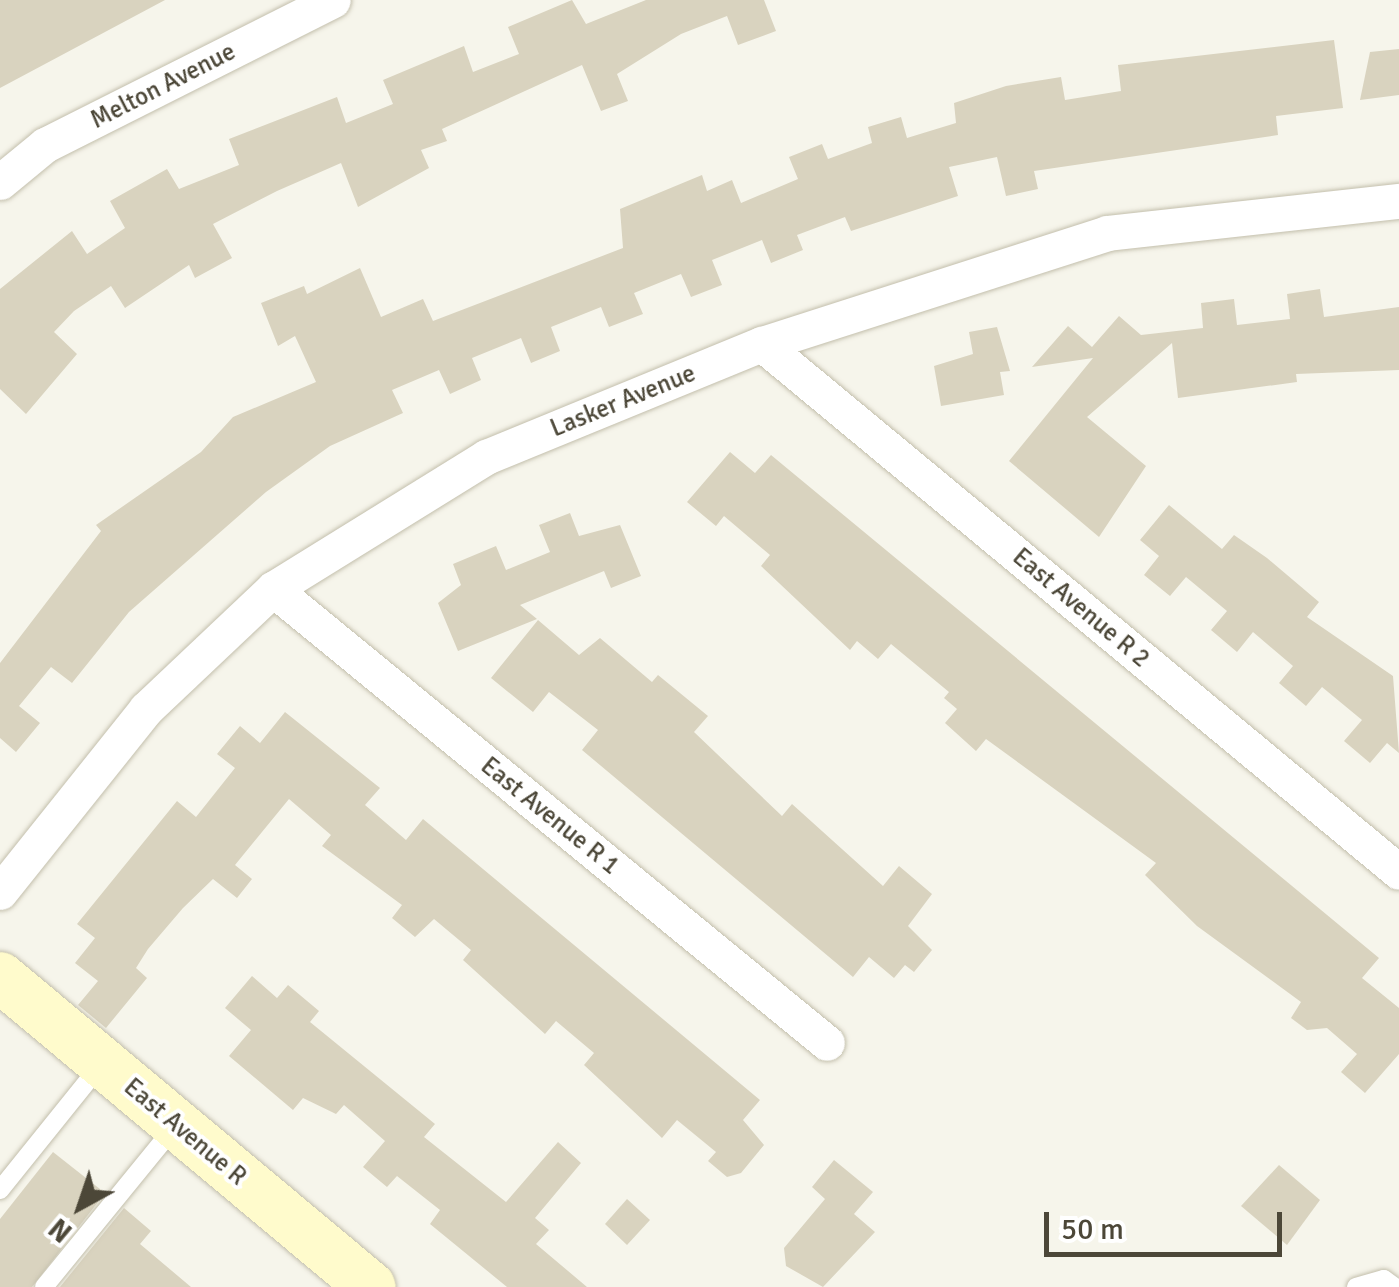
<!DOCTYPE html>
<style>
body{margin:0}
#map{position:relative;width:1399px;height:1287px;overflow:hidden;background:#f6f5eb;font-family:Signika,sans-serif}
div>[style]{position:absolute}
.building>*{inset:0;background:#d9d3bf}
.roads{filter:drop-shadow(0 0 2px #c3bfac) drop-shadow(0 0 2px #c3bfac)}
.lane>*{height:18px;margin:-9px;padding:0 9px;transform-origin:9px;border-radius:9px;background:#fff}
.street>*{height:35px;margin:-17.5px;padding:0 17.5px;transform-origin:17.5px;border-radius:17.5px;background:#fff}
.secondary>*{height:50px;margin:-25px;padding:0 25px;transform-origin:25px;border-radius:25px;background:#fffbcc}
span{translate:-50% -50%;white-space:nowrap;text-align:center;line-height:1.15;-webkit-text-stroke:8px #fff;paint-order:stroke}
.street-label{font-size:25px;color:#4c4738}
.north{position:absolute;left:30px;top:1157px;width:100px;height:100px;-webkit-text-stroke:8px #fff;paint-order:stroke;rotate:220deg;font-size:28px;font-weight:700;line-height:40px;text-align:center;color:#4c4738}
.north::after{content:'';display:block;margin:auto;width:35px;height:45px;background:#4c4738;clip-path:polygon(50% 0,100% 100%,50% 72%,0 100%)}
.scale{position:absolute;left:1044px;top:1212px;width:238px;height:45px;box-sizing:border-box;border:5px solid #4c4738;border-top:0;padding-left:12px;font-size:30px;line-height:35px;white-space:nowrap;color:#4c4738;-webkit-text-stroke:8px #fff;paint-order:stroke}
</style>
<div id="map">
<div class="building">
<div style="clip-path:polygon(0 0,165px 0,0 88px)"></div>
<div style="clip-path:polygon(572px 0,586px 24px,646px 0,764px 0,776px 31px,738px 45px,727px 16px,681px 34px,617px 74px,628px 101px,601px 111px,582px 65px,442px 129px,447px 141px,421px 150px,429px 168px,358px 207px,341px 163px,277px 191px,213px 224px,232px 258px,195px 278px,189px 265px,125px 308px,111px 286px,74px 311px,54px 332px,77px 354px,26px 414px,0 389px,0 289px,72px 231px,87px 254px,125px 228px,110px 201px,167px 169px,179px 189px,239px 165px,229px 139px,337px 97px,346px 123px,393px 104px,383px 80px,464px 46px,473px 72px,519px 54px,508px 27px)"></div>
<div style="clip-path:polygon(1334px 40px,1343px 108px,1276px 116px,1278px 135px,1034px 171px,1038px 189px,1006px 196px,997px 157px,949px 167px,958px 196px,851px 231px,845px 217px,797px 235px,803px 250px,771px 263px,762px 240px,712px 260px,722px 285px,691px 297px,681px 274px,634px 293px,643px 314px,609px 327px,601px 307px,551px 327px,560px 351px,531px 363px,521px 338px,472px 358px,481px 380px,450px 394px,439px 370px,392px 390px,403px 413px,330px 446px,266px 492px,129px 612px,72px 683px,51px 667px,19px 706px,40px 723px,16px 752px,0 738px,0 663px,101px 531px,96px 525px,201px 452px,233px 417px,316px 382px,295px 336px,278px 346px,261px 303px,304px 286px,307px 294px,360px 268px,381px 317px,423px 299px,433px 321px,623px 248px,620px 209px,702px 175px,707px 191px,732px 180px,741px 203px,798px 179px,789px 157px,822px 144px,828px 159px,872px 143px,868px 127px,901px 117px,907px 138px,956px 123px,954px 103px,1006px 86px,1061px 77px,1065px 100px,1121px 91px,1118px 65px)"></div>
<div style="clip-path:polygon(1399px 49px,1399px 95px,1360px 100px,1370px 52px)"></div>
<div style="clip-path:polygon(1320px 289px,1324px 317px,1399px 307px,1399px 370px,1296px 374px,1297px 382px,1178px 398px,1172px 343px,1087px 417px,1146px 466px,1099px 537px,1009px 461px,1093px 358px,1032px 367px,1068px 326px,1092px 347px,1119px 316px,1141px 335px,1203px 328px,1201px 303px,1234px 299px,1237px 325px,1290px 319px,1287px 294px)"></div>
<div style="clip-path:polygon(997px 327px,1010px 371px,1000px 372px,1004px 395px,941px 406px,934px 366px,973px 354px,969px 332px)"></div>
<div style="clip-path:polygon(730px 452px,755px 473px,771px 455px,1379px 958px,1362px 978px,1399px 1008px,1399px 1054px,1365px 1093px,1341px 1072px,1357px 1054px,1327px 1028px,1307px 1030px,1291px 1018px,1301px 1002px,1197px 926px,1145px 875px,1156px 863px,986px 739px,976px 751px,945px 723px,957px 709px,944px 698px,949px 692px,891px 644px,878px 659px,857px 641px,850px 650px,761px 566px,770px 555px,724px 516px,716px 526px,687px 502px)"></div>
<div style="clip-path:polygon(1169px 505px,1222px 549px,1234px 535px,1267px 558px,1319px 602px,1307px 617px,1393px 676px,1399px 753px,1387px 743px,1370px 763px,1344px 741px,1362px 720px,1322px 687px,1306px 706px,1279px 683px,1293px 666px,1253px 632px,1237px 652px,1211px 630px,1227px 611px,1186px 577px,1170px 596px,1144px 575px,1159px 556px,1140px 540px)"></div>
<div style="clip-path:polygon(570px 513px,579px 536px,620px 525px,641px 576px,611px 588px,604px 571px,520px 605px,537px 619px,458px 651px,438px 603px,461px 585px,453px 564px,496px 546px,506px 570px,550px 552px,539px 525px)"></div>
<div style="clip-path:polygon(538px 620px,579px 655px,600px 638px,652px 682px,658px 675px,708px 716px,694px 732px,782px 816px,792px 804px,883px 886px,899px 866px,932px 894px,908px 926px,932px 950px,914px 972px,905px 965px,894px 978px,869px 957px,853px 977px,582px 750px,598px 730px,549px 692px,533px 712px,491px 678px)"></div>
<div style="clip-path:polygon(285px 712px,380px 788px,365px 805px,406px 840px,423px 819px,760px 1100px,743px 1120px,764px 1145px,741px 1173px,727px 1177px,708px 1161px,716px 1152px,677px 1120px,662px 1138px,584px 1065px,594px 1053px,556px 1021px,545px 1034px,463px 960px,471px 950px,434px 919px,415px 937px,392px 918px,402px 905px,322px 846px,331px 835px,289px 799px,235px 865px,252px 879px,237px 898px,213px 879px,183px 908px,148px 949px,136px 968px,147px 978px,106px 1028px,78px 1005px,98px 981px,75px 963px,95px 938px,77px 924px,177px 801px,196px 817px,235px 768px,217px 754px,240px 726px,260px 743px)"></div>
<div style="clip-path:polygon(252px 976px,277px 998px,288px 985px,319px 1011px,310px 1022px,435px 1124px,424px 1137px,506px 1202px,558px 1142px,581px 1163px,535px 1218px,549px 1230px,536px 1244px,587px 1287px,507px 1287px,430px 1224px,440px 1210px,397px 1176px,387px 1187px,363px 1167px,385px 1141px,344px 1105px,336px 1114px,303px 1098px,293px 1110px,229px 1056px,251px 1030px,225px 1008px)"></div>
<div style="clip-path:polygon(53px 1152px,105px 1193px,32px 1287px,0 1287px,0 1219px)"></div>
<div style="clip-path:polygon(834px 1160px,873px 1192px,854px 1214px,875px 1232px,823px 1287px,786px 1266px,784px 1248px,825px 1199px,812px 1187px)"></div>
<div style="clip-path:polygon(1279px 1165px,1320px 1200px,1287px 1245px,1241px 1206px)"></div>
<div style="clip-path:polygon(627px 1199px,650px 1220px,627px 1245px,605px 1224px)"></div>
<div style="clip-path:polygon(124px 1208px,151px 1231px,140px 1244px,191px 1287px,60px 1287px)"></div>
</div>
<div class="roads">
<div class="lane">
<div style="left:0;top:1190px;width:158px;rotate:-51.2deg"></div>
<div style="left:44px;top:1287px;width:209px;rotate:-50.8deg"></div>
<div style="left:1356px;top:1287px;width:29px;rotate:-16deg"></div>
<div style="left:1384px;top:1279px;width:14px;rotate:36deg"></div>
</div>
<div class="street">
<div style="left:0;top:182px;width:58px;rotate:-39.4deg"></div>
<div style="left:45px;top:145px;width:322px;rotate:-26.7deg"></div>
<div style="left:762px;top:344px;width:827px;rotate:39.65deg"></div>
<div style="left:273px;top:589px;width:716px;rotate:39.33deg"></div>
<div style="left:0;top:892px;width:234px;rotate:-51.4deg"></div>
<div style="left:146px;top:709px;width:175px;rotate:-43.4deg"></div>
<div style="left:273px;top:589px;width:251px;rotate:-31.8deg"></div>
<div style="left:486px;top:457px;width:298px;rotate:-22.3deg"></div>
<div style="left:762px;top:344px;width:362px;rotate:-17.8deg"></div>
<div style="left:1107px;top:233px;width:294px;rotate:-6.3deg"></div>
</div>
<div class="secondary">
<div style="left:0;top:977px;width:483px;rotate:39.9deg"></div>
</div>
</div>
<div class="street-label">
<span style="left:163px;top:86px;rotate:-27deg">Melton Avenue</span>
<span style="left:623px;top:401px;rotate:-22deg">Lasker Avenue</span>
<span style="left:1081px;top:608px;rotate:40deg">East Avenue R 2</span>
<span style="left:550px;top:816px;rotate:39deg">East Avenue R 1</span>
<span style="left:185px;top:1132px;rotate:40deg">East Avenue R</span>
</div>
<div class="north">N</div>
<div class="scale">50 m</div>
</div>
